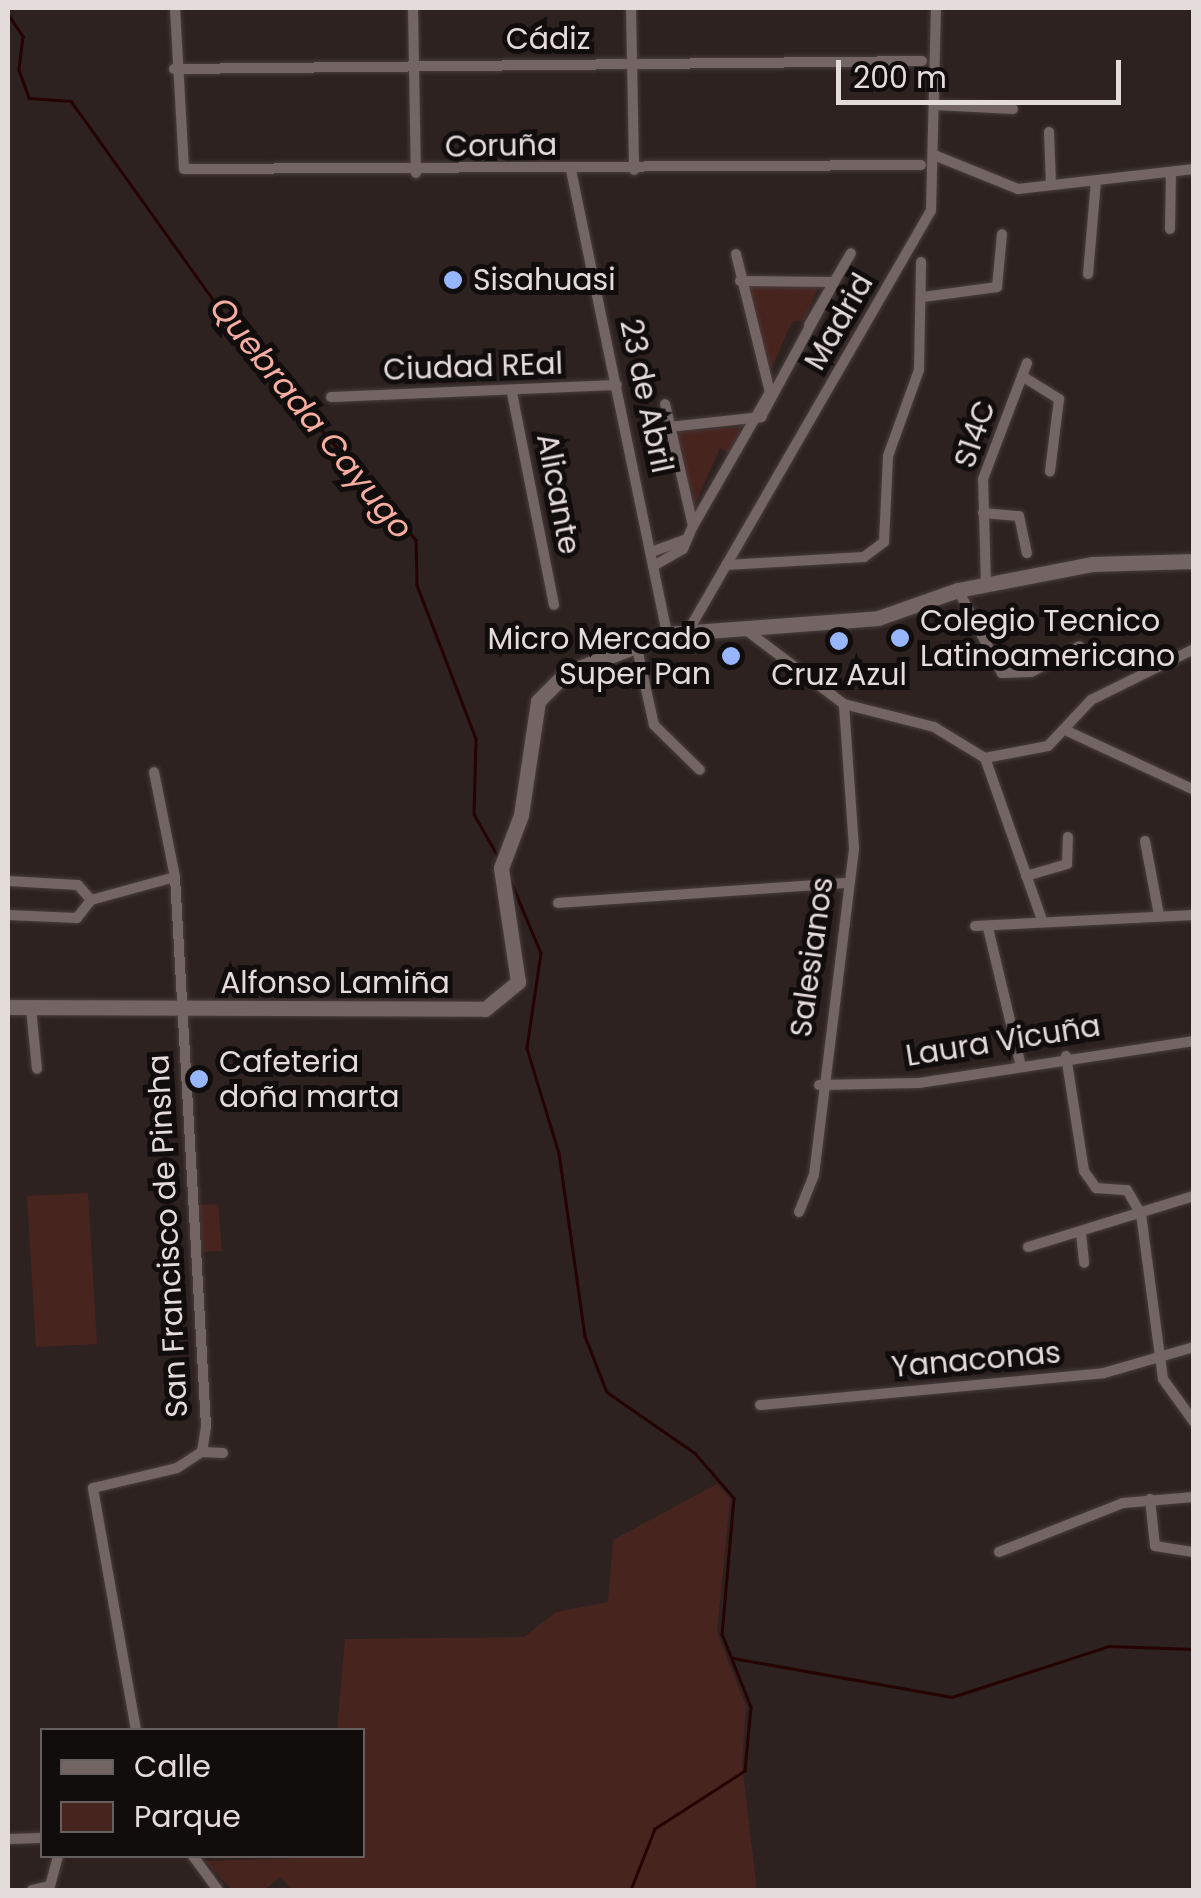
<!DOCTYPE html>
<meta charset="utf-8">
<style>
body{margin:0}
#map{position:relative;width:1201px;height:1898px;overflow:hidden;background:#2d2220;font-family:Poppins,sans-serif}
div>[style]{position:absolute}
.green>*{inset:0;background:#48241f}
.stream>*{height:2.5px;margin:-1.25px;padding:0 1.25px;transform-origin:1.25px;border-radius:1.25px;background:#240302}
.roads{filter:drop-shadow(0 0 2px #473d3c) drop-shadow(0 0 2px #473d3c)}
.street>*{height:10px;margin:-5px;padding:0 5px;transform-origin:5px;border-radius:5px;background:#726563}
.secondary>*{height:15px;margin:-7.5px;padding:0 7.5px;transform-origin:7.5px;border-radius:7.5px;background:#726563}
.dots>*{width:28px;height:28px;translate:-50% -50%;box-sizing:border-box;border:5px solid #110d0c;border-radius:50%}
span{translate:-50% -50%;white-space:nowrap;text-align:center;line-height:1.15;-webkit-text-stroke:10px #110d0c;paint-order:stroke}
.street-label{font-size:30px;color:#e4dcdb}
.poi-label{font-size:30px;color:#e4dcdb}
.left{translate:0 -50%;text-align:left}
.right{translate:-100% -50%;text-align:right}
.water-label{font-size:32px;color:#f7ada1;font-style:italic}
.frame{position:absolute;inset:0;border:10px solid #e4dcdb;pointer-events:none}
.legend{position:absolute;left:40px;top:1728px;width:325px;height:130px;box-sizing:border-box;background:#110d0c;border:2px solid #65605f;margin:0;padding:12px 18px;list-style:none;font-size:30px;color:#e4dcdb}
.legend li{display:flex;align-items:center;gap:20px;height:50px}
.legend b{width:50px;border:2px solid #65605f}
.scale{position:absolute;left:836px;top:60px;width:285px;height:45px;box-sizing:border-box;border:5px solid #e4dcdb;border-top:0;padding-left:12px;font-size:30px;line-height:35px;white-space:nowrap;color:#e4dcdb;-webkit-text-stroke:8px #110d0c;paint-order:stroke}
</style>
<div id="map">
<div class="green">
<div style="clip-path:polygon(822px 279px,804px 320px,792px 322px,768px 376px,745px 282px)"></div>
<div style="clip-path:polygon(742px 427px,728px 453px,720px 448px,694px 506px,675px 431px)"></div>
<div style="clip-path:polygon(88px 1193px,97px 1344px,36px 1347px,27px 1196px)"></div>
<div style="clip-path:polygon(218px 1204px,222px 1251px,203px 1252px,200px 1205px)"></div>
<div style="clip-path:polygon(717px 1484px,730px 1499px,717px 1632px,746px 1706px,742px 1765px,757px 1890px,292px 1890px,281px 1877px,264px 1890px,232px 1890px,205px 1861px,362px 1856px,362px 1730px,337px 1730px,345px 1639px,524px 1637px,556px 1612px,608px 1602px,613px 1540px)"></div>
</div>
<div class="stream">
<div style="left:8px;top:14px;width:27px;rotate:56deg"></div>
<div style="left:23px;top:36px;width:34px;rotate:97deg"></div>
<div style="left:19px;top:70px;width:30px;rotate:70deg"></div>
<div style="left:29px;top:98px;width:42px;rotate:4.1deg"></div>
<div style="left:71px;top:101px;width:269px;rotate:54.4deg"></div>
<div style="left:228px;top:320px;width:289px;rotate:49.5deg"></div>
<div style="left:416px;top:540px;width:45px;rotate:88.7deg"></div>
<div style="left:417px;top:585px;width:165px;rotate:69deg"></div>
<div style="left:476px;top:739px;width:75px;rotate:91.5deg"></div>
<div style="left:474px;top:814px;width:51px;rotate:60.4deg"></div>
<div style="left:510px;top:879px;width:80px;rotate:67.3deg"></div>
<div style="left:541px;top:953px;width:96px;rotate:98.4deg"></div>
<div style="left:527px;top:1048px;width:110px;rotate:73.1deg"></div>
<div style="left:559px;top:1153px;width:185px;rotate:81.9deg"></div>
<div style="left:585px;top:1336px;width:60px;rotate:68.6deg"></div>
<div style="left:607px;top:1392px;width:107px;rotate:34.7deg"></div>
<div style="left:695px;top:1453px;width:60px;rotate:49.1deg"></div>
<div style="left:734px;top:1498px;width:137px;rotate:95deg"></div>
<div style="left:722px;top:1634px;width:79px;rotate:68.3deg"></div>
<div style="left:751px;top:1707px;width:64px;rotate:95.4deg"></div>
<div style="left:745px;top:1771px;width:107px;rotate:147.2deg"></div>
<div style="left:655px;top:1829px;width:66px;rotate:111.5deg"></div>
<div style="left:733px;top:1658px;width:222px;rotate:10.1deg"></div>
<div style="left:952px;top:1697px;width:165px;rotate:-18deg"></div>
<div style="left:1109px;top:1646px;width:85px;rotate:2deg"></div>
</div>
<div class="roads">
<div class="street">
<div style="left:175px;top:8px;width:161px;rotate:86.8deg"></div>
<div style="left:184px;top:169px;width:737px;rotate:-0.31deg"></div>
<div style="left:413px;top:8px;width:165px;rotate:89deg"></div>
<div style="left:631px;top:8px;width:162px;rotate:88.9deg"></div>
<div style="left:174px;top:69px;width:748px;rotate:-0.61deg"></div>
<div style="left:935px;top:105px;width:78px;rotate:2.9deg"></div>
<div style="left:1049px;top:132px;width:53px;rotate:87.8deg"></div>
<div style="left:934px;top:155px;width:91px;rotate:22deg"></div>
<div style="left:1018px;top:189px;width:177px;rotate:-6.5deg"></div>
<div style="left:571px;top:170px;width:474px;rotate:78.3deg"></div>
<div style="left:1170px;top:229px;width:57px;rotate:-89deg"></div>
<div style="left:736px;top:254px;width:142px;rotate:76.2deg"></div>
<div style="left:1088px;top:274px;width:93px;rotate:-85.1deg"></div>
<div style="left:740px;top:281px;width:94px;rotate:0.6deg"></div>
<div style="left:923px;top:297px;width:75px;rotate:-7.7deg"></div>
<div style="left:997px;top:287px;width:53px;rotate:-84.6deg"></div>
<div style="left:809px;top:325px;width:83px;rotate:-59.7deg"></div>
<div style="left:1022px;top:376px;width:44px;rotate:31.9deg"></div>
<div style="left:1059px;top:399px;width:73px;rotate:97.1deg"></div>
<div style="left:512px;top:393px;width:216px;rotate:78.8deg"></div>
<div style="left:331px;top:397px;width:286px;rotate:-2.4deg"></div>
<div style="left:669px;top:427px;width:93px;rotate:-6.2deg"></div>
<div style="left:761px;top:417px;width:153px;rotate:-61.6deg"></div>
<div style="left:983px;top:513px;width:36px;rotate:5deg"></div>
<div style="left:1019px;top:516px;width:38px;rotate:78deg"></div>
<div style="left:693px;top:526px;width:155px;rotate:-60.1deg"></div>
<div style="left:654px;top:551px;width:33px;rotate:-20deg"></div>
<div style="left:657px;top:564px;width:30px;rotate:-30deg"></div>
<div style="left:683px;top:549px;width:25px;rotate:-67deg"></div>
<div style="left:693px;top:526px;width:125px;rotate:-102.9deg"></div>
<div style="left:726px;top:565px;width:138px;rotate:-3.3deg"></div>
<div style="left:864px;top:557px;width:25px;rotate:-37deg"></div>
<div style="left:884px;top:542px;width:86px;rotate:-87.3deg"></div>
<div style="left:888px;top:456px;width:91px;rotate:-70.2deg"></div>
<div style="left:919px;top:370px;width:108px;rotate:-88.9deg"></div>
<div style="left:986px;top:584px;width:105px;rotate:-91.6deg"></div>
<div style="left:983px;top:479px;width:124px;rotate:-69.2deg"></div>
<div style="left:958px;top:590px;width:94px;rotate:62.1deg"></div>
<div style="left:1002px;top:673px;width:29px;rotate:-2deg"></div>
<div style="left:1031px;top:672px;width:55px;rotate:-28deg"></div>
<div style="left:687px;top:633px;width:487px;rotate:-60deg"></div>
<div style="left:931px;top:211px;width:203px;rotate:-88.6deg"></div>
<div style="left:750px;top:633px;width:118px;rotate:37.1deg"></div>
<div style="left:844px;top:704px;width:93px;rotate:14.3deg"></div>
<div style="left:934px;top:727px;width:60px;rotate:31.3deg"></div>
<div style="left:985px;top:758px;width:64px;rotate:-10.8deg"></div>
<div style="left:1048px;top:746px;width:63px;rotate:-46.9deg"></div>
<div style="left:1091px;top:700px;width:115px;rotate:-26.3deg"></div>
<div style="left:636px;top:644px;width:83px;rotate:77.5deg"></div>
<div style="left:654px;top:725px;width:64px;rotate:44.4deg"></div>
<div style="left:1065px;top:730px;width:142px;rotate:24.9deg"></div>
<div style="left:985px;top:758px;width:169px;rotate:70.6deg"></div>
<div style="left:1145px;top:841px;width:75px;rotate:79.3deg"></div>
<div style="left:1026px;top:876px;width:43px;rotate:-16.3deg"></div>
<div style="left:1067px;top:864px;width:27px;rotate:-88deg"></div>
<div style="left:8px;top:881px;width:70px;rotate:3.3deg"></div>
<div style="left:78px;top:885px;width:20px;rotate:49deg"></div>
<div style="left:91px;top:900px;width:23px;rotate:128deg"></div>
<div style="left:77px;top:918px;width:69px;rotate:-177.5deg"></div>
<div style="left:91px;top:900px;width:87px;rotate:-15.3deg"></div>
<div style="left:558px;top:903px;width:290px;rotate:-4deg"></div>
<div style="left:975px;top:926px;width:219px;rotate:-2.9deg"></div>
<div style="left:988px;top:928px;width:138px;rotate:76.6deg"></div>
<div style="left:31px;top:1008px;width:61px;rotate:84.4deg"></div>
<div style="left:1066px;top:1056px;width:116px;rotate:81.1deg"></div>
<div style="left:1084px;top:1171px;width:21px;rotate:55deg"></div>
<div style="left:1096px;top:1188px;width:31px;rotate:4deg"></div>
<div style="left:1127px;top:1190px;width:28px;rotate:60deg"></div>
<div style="left:1141px;top:1214px;width:166px;rotate:82.4deg"></div>
<div style="left:1163px;top:1379px;width:53px;rotate:54.2deg"></div>
<div style="left:819px;top:1085px;width:100px;rotate:-1.1deg"></div>
<div style="left:919px;top:1083px;width:278px;rotate:-8.7deg"></div>
<div style="left:799px;top:1212px;width:40px;rotate:-68deg"></div>
<div style="left:814px;top:1175px;width:329px;rotate:-83deg"></div>
<div style="left:854px;top:848px;width:144px;rotate:-94deg"></div>
<div style="left:1081px;top:1233px;width:30px;rotate:84deg"></div>
<div style="left:1028px;top:1247px;width:174px;rotate:-17.1deg"></div>
<div style="left:760px;top:1405px;width:345px;rotate:-5.3deg"></div>
<div style="left:1104px;top:1373px;width:94px;rotate:-16.1deg"></div>
<div style="left:202px;top:1452px;width:21px;rotate:3deg"></div>
<div style="left:1150px;top:1499px;width:47px;rotate:83.9deg"></div>
<div style="left:1155px;top:1546px;width:39px;rotate:9deg"></div>
<div style="left:999px;top:1552px;width:133px;rotate:-21.6deg"></div>
<div style="left:1123px;top:1503px;width:71px;rotate:-4.8deg"></div>
<div style="left:136px;top:1730px;width:246px;rotate:-100.1deg"></div>
<div style="left:93px;top:1488px;width:86px;rotate:-13.4deg"></div>
<div style="left:177px;top:1468px;width:30px;rotate:-33deg"></div>
<div style="left:202px;top:1452px;width:26px;rotate:-81deg"></div>
<div style="left:206px;top:1426px;width:550px;rotate:-93.23deg"></div>
<div style="left:175px;top:877px;width:107px;rotate:-101.3deg"></div>
<div style="left:8px;top:1839px;width:34px;rotate:-2deg"></div>
<div style="left:193px;top:1856px;width:42px;rotate:53.7deg"></div>
<div style="left:32px;top:1890px;width:18px;rotate:-13deg"></div>
<div style="left:50px;top:1886px;width:31px;rotate:-75deg"></div>
</div>
<div class="secondary">
<div style="left:8px;top:1007px;width:477px;rotate:0.2deg"></div>
<div style="left:485px;top:1009px;width:43px;rotate:-39.3deg"></div>
<div style="left:518px;top:982px;width:115px;rotate:-98.5deg"></div>
<div style="left:501px;top:868px;width:57px;rotate:-69.3deg"></div>
<div style="left:521px;top:815px;width:115px;rotate:-81.5deg"></div>
<div style="left:538px;top:701px;width:40px;rotate:-45deg"></div>
<div style="left:566px;top:673px;width:108px;rotate:-21.1deg"></div>
<div style="left:667px;top:634px;width:212px;rotate:-4.3deg"></div>
<div style="left:878px;top:618px;width:85px;rotate:-19.3deg"></div>
<div style="left:958px;top:590px;width:136px;rotate:-11deg"></div>
<div style="left:1092px;top:564px;width:102px;rotate:-1.7deg"></div>
</div>
</div>
<div class="dots">
<div style="left:453px;top:280px;background:#97b6fd"></div>
<div style="left:900px;top:638px;background:#97b6fd"></div>
<div style="left:839px;top:641px;background:#97b6fd"></div>
<div style="left:731px;top:656px;background:#97b6fd"></div>
<div style="left:199px;top:1079px;background:#97b6fd"></div>
</div>
<div class="street-label">
<span style="left:548px;top:39px">Cádiz</span>
<span style="left:501px;top:146px;rotate:-1deg">Coruña</span>
<span style="left:839px;top:322px;rotate:-60deg">Madrid</span>
<span style="left:473px;top:367px;rotate:-2deg">Ciudad REal</span>
<span style="left:646px;top:396px;rotate:78deg">23 de Abril</span>
<span style="left:975px;top:434px;rotate:-71deg">S14C</span>
<span style="left:558px;top:494px;rotate:79deg">Alicante</span>
<span style="left:812px;top:957px;rotate:-82deg">Salesianos</span>
<span style="left:335px;top:983px">Alfonso Lamiña</span>
<span style="left:1003px;top:1041px;rotate:-9deg">Laura Vicuña</span>
<span style="left:168px;top:1236px;rotate:-93deg">San Francisco de Pinsha</span>
<span style="left:976px;top:1360px;rotate:-5deg">Yanaconas</span>
</div>
<div class="poi-label">
<span class="left" style="left:473px;top:280px">Sisahuasi</span>
<span class="left" style="left:920px;top:638px">Colegio Tecnico<br>Latinoamericano</span>
<span class="right" style="left:711px;top:656px">Micro Mercado<br>Super Pan</span>
<span style="left:839px;top:675px">Cruz Azul</span>
<span class="left" style="left:219px;top:1079px">Cafeteria<br>doña marta</span>
</div>
<div class="water-label">
<span style="left:311px;top:418px;rotate:51deg">Quebrada Cayugo</span>
</div>
<div class="frame"></div>
<ul class="legend">
<li><b style="height:12px;background:#726563"></b>Calle</li>
<li><b style="height:28px;background:#48241f"></b>Parque</li>
</ul>
<div class="scale">200 m</div>
</div>
